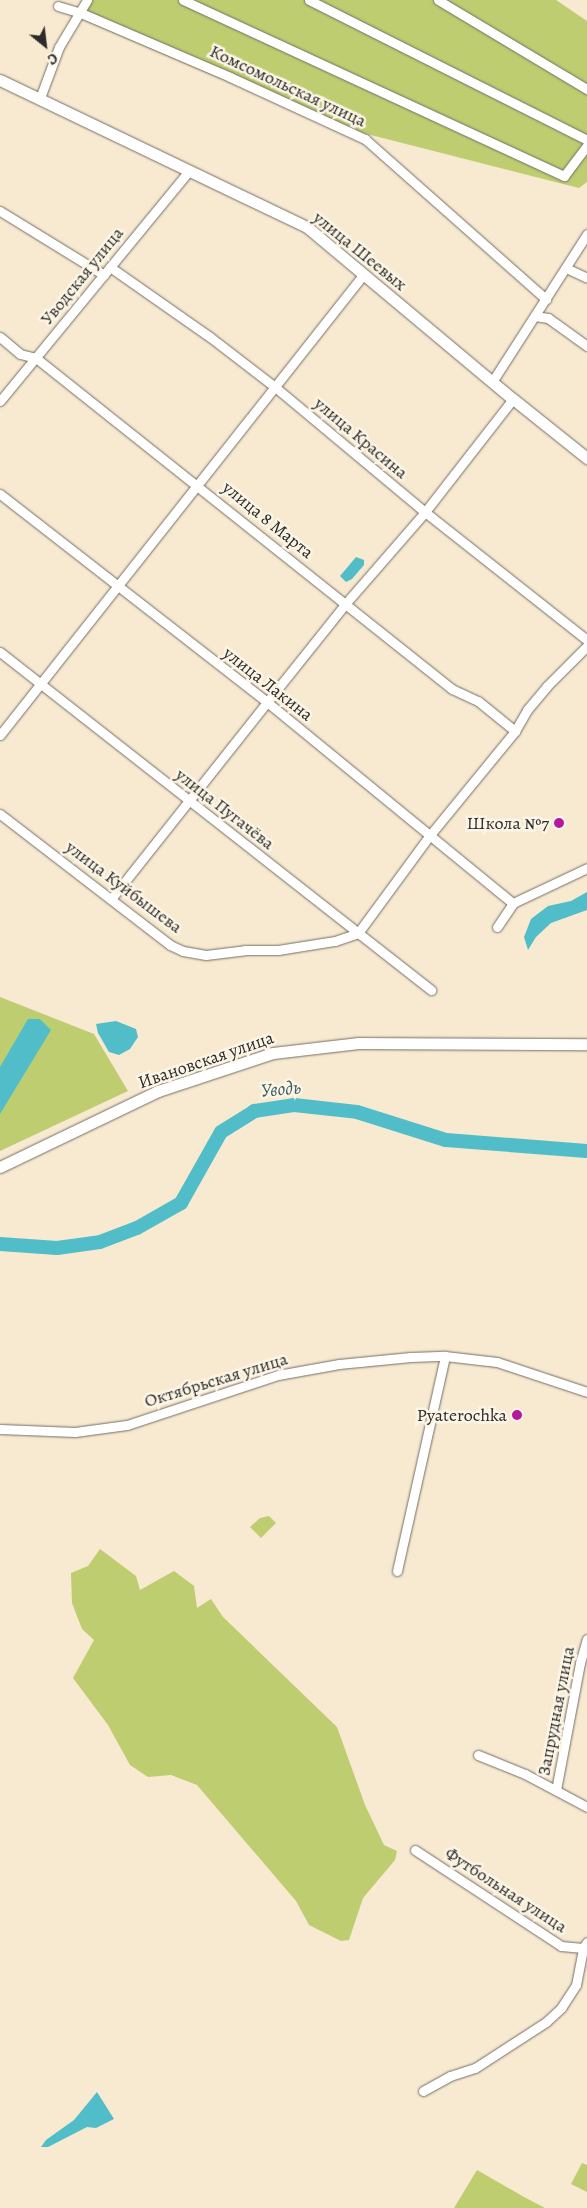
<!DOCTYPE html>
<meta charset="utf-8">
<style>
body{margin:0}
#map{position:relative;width:587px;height:2208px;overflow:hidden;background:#f8e9d1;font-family:Alegreya,serif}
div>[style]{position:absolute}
.green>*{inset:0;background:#bdcd70}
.water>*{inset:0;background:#50bdc9}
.river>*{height:14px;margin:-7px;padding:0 7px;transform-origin:7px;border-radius:7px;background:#50bdc9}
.roads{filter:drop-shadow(0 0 1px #736e65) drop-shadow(0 0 1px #736e65)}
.minor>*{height:9px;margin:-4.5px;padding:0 4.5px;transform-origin:4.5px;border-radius:4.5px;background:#fff}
.major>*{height:11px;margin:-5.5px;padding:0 5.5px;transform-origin:5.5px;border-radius:5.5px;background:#fff}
.dots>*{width:14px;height:14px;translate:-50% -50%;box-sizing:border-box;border:2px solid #fcf5e5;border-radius:50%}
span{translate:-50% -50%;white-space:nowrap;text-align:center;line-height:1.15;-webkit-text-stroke:5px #fcf5e5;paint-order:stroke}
.street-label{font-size:18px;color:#2b2b2b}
.poi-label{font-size:18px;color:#2b2b2b}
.right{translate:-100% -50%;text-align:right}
.water-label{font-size:19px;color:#385e62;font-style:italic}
.north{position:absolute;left:20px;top:20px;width:50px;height:50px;-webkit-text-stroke:4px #fcf5e5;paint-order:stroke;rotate:151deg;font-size:14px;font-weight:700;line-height:20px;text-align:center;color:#2b2b2b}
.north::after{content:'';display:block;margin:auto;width:18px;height:22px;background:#2b2b2b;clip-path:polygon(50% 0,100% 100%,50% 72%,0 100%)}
</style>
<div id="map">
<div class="green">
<div style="clip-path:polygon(90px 0,556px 0,587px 21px,587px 182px,579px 188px,324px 123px,81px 19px)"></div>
<div style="clip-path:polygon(0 997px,94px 1034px,128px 1091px,0 1151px)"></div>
<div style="clip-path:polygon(269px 1516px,276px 1523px,261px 1538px,250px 1527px,260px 1518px)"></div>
<div style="clip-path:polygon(100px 1549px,136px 1576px,140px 1590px,174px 1571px,194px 1586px,197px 1608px,211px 1599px,223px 1617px,337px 1727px,365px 1805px,384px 1845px,397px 1851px,395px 1860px,363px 1898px,349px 1940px,341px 1941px,309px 1925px,296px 1901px,197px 1785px,171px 1775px,148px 1777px,130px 1765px,108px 1725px,73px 1678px,94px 1640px,82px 1629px,72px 1603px,71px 1573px,88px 1566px)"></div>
<div style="clip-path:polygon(582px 2163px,587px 2165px,587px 2192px,571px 2184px)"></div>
<div style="clip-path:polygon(477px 2170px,524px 2197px,545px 2208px,454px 2208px)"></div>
</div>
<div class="water">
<div style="clip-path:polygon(356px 557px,364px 560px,364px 565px,352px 579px,346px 582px,340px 576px)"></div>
<div style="clip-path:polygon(587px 892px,587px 910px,551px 923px,536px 937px,528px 950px,524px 937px,531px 919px,548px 906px,571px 901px)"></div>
<div style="clip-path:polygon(28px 1019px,40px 1019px,51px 1030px,0 1114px,0 1067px)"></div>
<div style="clip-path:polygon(116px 1021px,136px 1029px,138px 1037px,130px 1049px,119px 1055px,109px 1052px,98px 1033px,96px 1024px)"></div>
<div style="clip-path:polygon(97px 2092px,114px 2119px,96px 2128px,87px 2127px,48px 2147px,41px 2147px,46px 2140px,74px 2120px)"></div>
</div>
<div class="river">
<div style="left:0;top:1244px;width:57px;rotate:4deg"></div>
<div style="left:57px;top:1248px;width:43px;rotate:-7.9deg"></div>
<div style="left:100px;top:1242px;width:40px;rotate:-21deg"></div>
<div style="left:137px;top:1228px;width:51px;rotate:-29.6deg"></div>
<div style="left:181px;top:1203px;width:81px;rotate:-60.6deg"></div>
<div style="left:221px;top:1132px;width:39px;rotate:-32deg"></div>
<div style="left:254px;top:1111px;width:40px;rotate:-8.5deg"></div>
<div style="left:294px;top:1105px;width:63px;rotate:6.3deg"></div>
<div style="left:357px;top:1112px;width:93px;rotate:17.5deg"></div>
<div style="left:446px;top:1140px;width:141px;rotate:4.5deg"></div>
</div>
<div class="roads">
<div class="minor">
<div style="left:183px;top:0;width:420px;rotate:24.8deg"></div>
<div style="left:564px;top:176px;width:38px;rotate:-53deg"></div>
<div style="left:309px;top:0;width:311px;rotate:26.7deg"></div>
<div style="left:438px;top:0;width:174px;rotate:30.9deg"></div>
<div style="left:58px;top:6px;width:24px;rotate:17deg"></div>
<div style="left:81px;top:13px;width:162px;rotate:23.2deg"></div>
<div style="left:230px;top:77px;width:149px;rotate:24.7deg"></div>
<div style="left:365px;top:139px;width:242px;rotate:41.5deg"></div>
<div style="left:40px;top:98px;width:54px;rotate:-69.6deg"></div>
<div style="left:59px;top:47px;width:55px;rotate:-59.2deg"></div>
<div style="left:0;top:211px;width:122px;rotate:31.6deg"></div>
<div style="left:110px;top:267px;width:122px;rotate:35deg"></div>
<div style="left:210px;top:337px;width:82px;rotate:37.6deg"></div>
<div style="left:275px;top:387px;width:195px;rotate:39.8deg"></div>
<div style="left:425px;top:512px;width:206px;rotate:38.3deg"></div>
<div style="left:566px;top:268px;width:23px;rotate:25deg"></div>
<div style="left:535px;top:316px;width:13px;rotate:9deg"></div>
<div style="left:548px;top:318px;width:48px;rotate:35.7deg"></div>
<div style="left:0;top:337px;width:26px;rotate:40deg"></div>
<div style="left:20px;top:354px;width:16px;rotate:14deg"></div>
<div style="left:36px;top:358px;width:532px;rotate:38.51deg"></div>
<div style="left:452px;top:689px;width:29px;rotate:25deg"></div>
<div style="left:478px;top:701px;width:48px;rotate:39deg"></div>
<div style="left:492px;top:382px;width:176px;rotate:-57.3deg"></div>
<div style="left:0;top:401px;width:298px;rotate:-50.6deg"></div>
<div style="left:0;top:494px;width:338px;rotate:37.9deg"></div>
<div style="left:267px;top:702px;width:318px;rotate:39.3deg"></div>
<div style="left:0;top:652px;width:548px;rotate:38.1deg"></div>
<div style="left:0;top:735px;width:586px;rotate:-51.72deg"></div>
<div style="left:0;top:814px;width:215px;rotate:37.6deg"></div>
<div style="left:170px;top:945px;width:14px;rotate:25deg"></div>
<div style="left:183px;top:951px;width:23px;rotate:10deg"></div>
<div style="left:206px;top:955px;width:39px;rotate:-7deg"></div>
<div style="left:245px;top:950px;width:33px"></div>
<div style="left:278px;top:950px;width:58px;rotate:-9deg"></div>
<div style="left:335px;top:941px;width:24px;rotate:-19deg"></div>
<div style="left:358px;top:933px;width:122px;rotate:-53.7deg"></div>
<div style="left:430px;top:835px;width:134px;rotate:-50.7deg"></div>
<div style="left:515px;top:731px;width:24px;rotate:-60deg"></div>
<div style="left:527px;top:710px;width:31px;rotate:-50deg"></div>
<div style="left:547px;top:686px;width:57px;rotate:-45deg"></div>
<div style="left:111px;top:899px;width:251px;rotate:-51.6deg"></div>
<div style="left:267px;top:702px;width:127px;rotate:-51.4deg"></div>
<div style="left:346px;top:603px;width:121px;rotate:-49deg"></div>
<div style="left:425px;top:512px;width:143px;rotate:-52.1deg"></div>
<div style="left:497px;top:927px;width:29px;rotate:-56deg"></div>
<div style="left:513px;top:903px;width:82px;rotate:-25.3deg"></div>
<div style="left:0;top:1429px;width:75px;rotate:2.3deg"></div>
<div style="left:75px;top:1432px;width:52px;rotate:-7.7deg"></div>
<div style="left:127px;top:1425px;width:159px;rotate:-18.3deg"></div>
<div style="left:278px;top:1375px;width:62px;rotate:-10.2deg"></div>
<div style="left:339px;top:1364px;width:72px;rotate:-5.6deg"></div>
<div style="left:411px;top:1357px;width:34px;rotate:-2deg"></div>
<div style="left:445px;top:1356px;width:52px;rotate:6.6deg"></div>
<div style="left:497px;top:1362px;width:95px;rotate:18.4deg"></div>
<div style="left:397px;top:1571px;width:220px;rotate:-77.4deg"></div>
<div style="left:478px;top:1755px;width:51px;rotate:22deg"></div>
<div style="left:525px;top:1774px;width:70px;rotate:28deg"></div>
<div style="left:556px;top:1790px;width:129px;rotate:-79.3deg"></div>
<div style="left:580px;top:1663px;width:25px;rotate:-74deg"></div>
<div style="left:415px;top:1850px;width:175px;rotate:33.3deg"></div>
<div style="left:561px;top:1946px;width:22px;rotate:5deg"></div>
<div style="left:423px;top:2091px;width:31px;rotate:-29deg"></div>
<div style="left:450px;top:2076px;width:26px;rotate:-18deg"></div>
<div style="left:475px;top:2068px;width:85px;rotate:-32.9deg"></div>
<div style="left:546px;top:2022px;width:21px;rotate:-43deg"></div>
<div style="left:561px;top:2008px;width:27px;rotate:-57deg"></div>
<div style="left:576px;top:1985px;width:38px;rotate:-79deg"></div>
<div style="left:583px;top:1948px;width:7px;rotate:-56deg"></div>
</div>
<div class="major">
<div style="left:0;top:80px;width:340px;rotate:25.6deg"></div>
<div style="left:307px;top:227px;width:268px;rotate:39.9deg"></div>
<div style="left:513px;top:399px;width:95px;rotate:38.6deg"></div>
<div style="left:0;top:1167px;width:175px;rotate:-25.7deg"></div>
<div style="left:158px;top:1091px;width:121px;rotate:-18.3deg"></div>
<div style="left:273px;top:1053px;width:86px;rotate:-6.7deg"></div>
<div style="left:358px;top:1043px;width:229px;rotate:0.3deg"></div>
</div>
</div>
<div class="dots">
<div style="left:559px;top:823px;background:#b5179e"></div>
<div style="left:517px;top:1415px;background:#b5179e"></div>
</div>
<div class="street-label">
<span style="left:288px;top:86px;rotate:25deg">Комсомольская улица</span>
<span style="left:360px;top:251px;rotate:39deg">улица Шеевых</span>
<span style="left:82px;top:276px;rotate:-51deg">Уводская улица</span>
<span style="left:361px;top:438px;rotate:40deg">улица Красина</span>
<span style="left:268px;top:520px;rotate:39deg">улица 8 Марта</span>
<span style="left:268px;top:684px;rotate:38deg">улица Лакина</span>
<span style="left:225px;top:809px;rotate:38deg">улица Пугачёва</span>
<span style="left:124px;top:887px;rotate:37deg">улица Куйбышева</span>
<span style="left:206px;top:1060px;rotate:-19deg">Ивановская улица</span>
<span style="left:216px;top:1380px;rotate:-17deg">Октябрьская улица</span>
<span style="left:556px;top:1711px;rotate:-79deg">Запрудная улица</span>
<span style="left:506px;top:1890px;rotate:33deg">Футбольная улица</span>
</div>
<div class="poi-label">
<span class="right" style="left:549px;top:823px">Школа №7</span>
<span class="right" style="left:507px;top:1415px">Pyaterochka</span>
</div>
<div class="water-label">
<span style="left:281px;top:1090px;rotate:-5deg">Уводь</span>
</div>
<div class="north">С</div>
</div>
